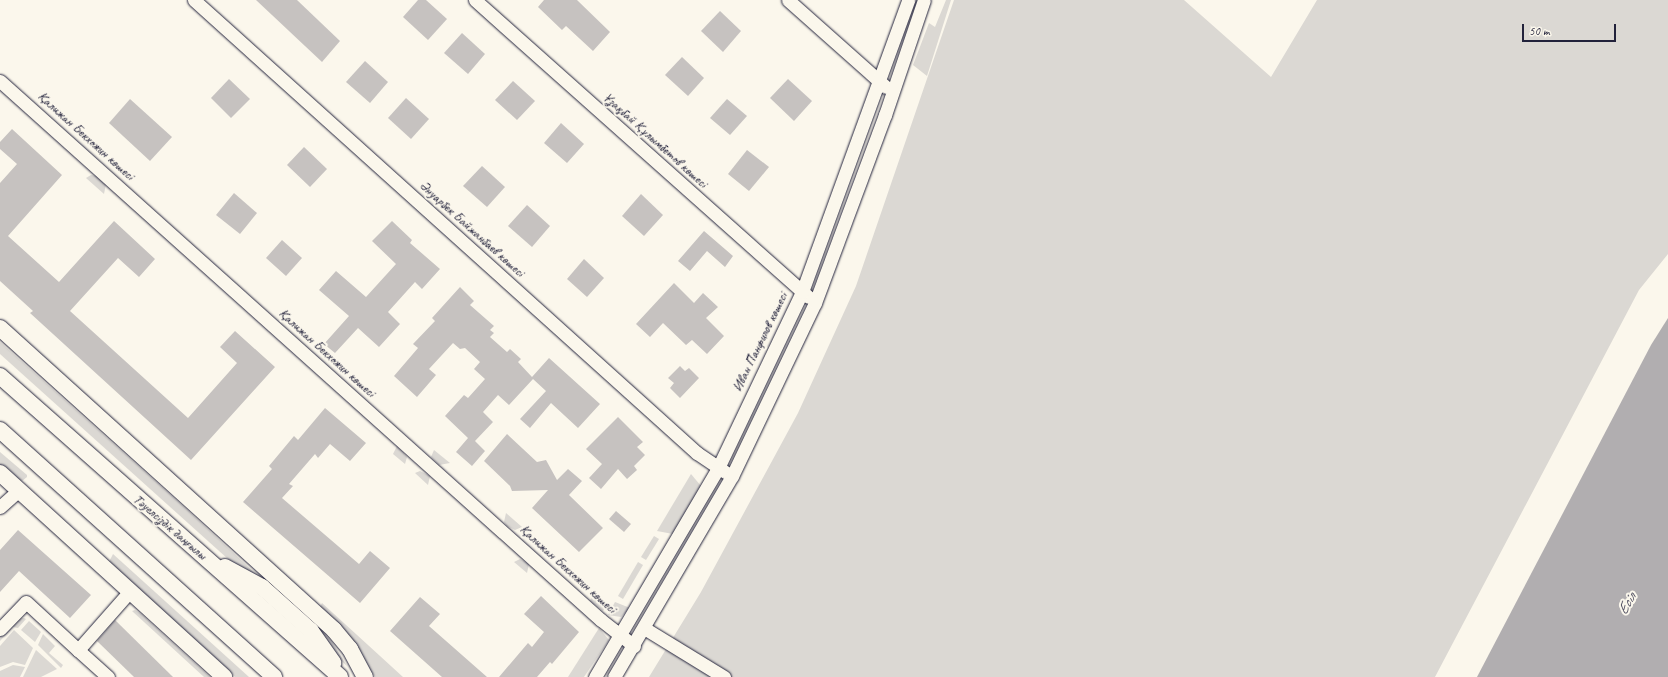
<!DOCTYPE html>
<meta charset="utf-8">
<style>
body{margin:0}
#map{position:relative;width:1668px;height:677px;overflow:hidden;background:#fbf7ec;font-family:Caveat,sans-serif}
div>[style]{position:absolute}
.green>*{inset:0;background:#dbd8d3}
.water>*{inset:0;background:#b1aeb0}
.building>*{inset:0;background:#c6c2c0}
.roads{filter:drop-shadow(0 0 1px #22223b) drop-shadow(0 0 1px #22223b)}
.minor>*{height:13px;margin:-6.5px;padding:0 6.5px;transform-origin:6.5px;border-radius:6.5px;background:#fbf7ec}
.major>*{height:16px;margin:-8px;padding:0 8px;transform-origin:8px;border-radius:8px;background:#fbf7ec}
span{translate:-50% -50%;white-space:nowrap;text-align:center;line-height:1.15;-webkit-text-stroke:4px #fbf7ec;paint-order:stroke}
.street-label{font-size:14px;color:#22223b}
.water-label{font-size:15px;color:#545364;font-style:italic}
.scale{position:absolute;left:1522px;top:24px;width:94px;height:18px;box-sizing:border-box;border:2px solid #22223b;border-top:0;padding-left:5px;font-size:12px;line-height:14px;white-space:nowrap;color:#22223b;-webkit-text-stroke:3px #fbf7ec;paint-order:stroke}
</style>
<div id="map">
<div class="green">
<div style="clip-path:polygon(946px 0,951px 0,927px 76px,913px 65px,929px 23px,935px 27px)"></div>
<div style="clip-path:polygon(954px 0,1184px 0,1271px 77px,1317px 0,1668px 0,1668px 254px,1639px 290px,1435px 677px,649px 677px,701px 592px,798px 413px,856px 286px)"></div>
<div style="clip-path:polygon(91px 175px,97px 176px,106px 184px,104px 194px,86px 178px)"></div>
<div style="clip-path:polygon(0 342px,184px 507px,269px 586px,238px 568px,0 354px)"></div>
<div style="clip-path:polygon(397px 446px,407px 457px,405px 464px,393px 454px)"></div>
<div style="clip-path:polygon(434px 450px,450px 463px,439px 465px,431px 457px)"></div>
<div style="clip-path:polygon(0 452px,27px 475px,27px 477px,22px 481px,15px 478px,0 465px)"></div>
<div style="clip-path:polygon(420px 471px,430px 476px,428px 485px,415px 473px)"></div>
<div style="clip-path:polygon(691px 474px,701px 486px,673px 534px,657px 531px)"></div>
<div style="clip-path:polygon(506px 513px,522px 527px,515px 530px,507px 526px,504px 522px)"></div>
<div style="clip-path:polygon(654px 536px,659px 539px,646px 560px,641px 557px)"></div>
<div style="clip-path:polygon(113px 554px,249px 677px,235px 677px,109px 562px)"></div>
<div style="clip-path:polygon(520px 559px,529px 564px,527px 573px,514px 562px)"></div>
<div style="clip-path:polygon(638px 562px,643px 565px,623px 599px,618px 596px)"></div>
<div style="clip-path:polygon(594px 592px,607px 604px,603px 611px,590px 601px)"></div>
<div style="clip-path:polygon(615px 602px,630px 608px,621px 617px,608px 615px)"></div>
<div style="clip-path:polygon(322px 603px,403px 677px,375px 677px,344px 629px,320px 607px)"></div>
<div style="clip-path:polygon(135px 610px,141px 614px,210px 677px,204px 677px,132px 611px)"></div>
<div style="clip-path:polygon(24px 618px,26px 619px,18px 628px,13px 627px,0 641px,0 636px,15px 619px)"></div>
<div style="clip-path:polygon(29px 621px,41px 632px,35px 642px,21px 630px)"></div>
<div style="clip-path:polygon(313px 623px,331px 640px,347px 666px,333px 653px)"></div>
<div style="clip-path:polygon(599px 628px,609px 640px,584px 677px,568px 677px)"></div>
<div style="clip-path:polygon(14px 630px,33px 648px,25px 665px,13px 662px,0 667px,0 646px)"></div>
<div style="clip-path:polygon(43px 634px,55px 646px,49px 653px,63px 665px,61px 668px,38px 645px)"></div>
<div style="clip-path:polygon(36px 650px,57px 669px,41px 677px,23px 677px)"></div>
<div style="clip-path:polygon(13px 665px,25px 667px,20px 677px,0 677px,0 671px)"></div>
</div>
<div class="water">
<div style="clip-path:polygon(1668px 318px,1668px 677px,1477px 677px,1651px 345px)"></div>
</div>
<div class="building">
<div style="clip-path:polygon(256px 0,297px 0,340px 41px,322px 62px)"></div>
<div style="clip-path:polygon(418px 0,426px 0,447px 19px,428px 40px,403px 17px)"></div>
<div style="clip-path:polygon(544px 0,577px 0,610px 32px,593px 51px,566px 26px,562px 30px,538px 7px)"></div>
<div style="clip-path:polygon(720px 11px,741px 31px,723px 52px,701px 31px)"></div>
<div style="clip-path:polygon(462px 33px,485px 54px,468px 74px,444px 53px)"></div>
<div style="clip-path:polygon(682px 57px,704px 78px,688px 96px,665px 75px)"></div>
<div style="clip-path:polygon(365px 61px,388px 82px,370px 103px,346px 82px)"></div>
<div style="clip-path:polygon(229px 79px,250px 99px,231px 118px,211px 98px)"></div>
<div style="clip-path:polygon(788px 79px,812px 101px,794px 121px,770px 98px)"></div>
<div style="clip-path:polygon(513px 81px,535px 101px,517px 120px,495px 100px)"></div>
<div style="clip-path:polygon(406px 98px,429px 119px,411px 139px,388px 118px)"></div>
<div style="clip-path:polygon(130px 99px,172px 137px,150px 161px,109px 123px)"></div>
<div style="clip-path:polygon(727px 99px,747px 116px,730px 135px,710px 118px)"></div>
<div style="clip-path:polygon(561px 123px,584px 144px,567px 163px,544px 143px)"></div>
<div style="clip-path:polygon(12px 129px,62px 175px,8px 236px,59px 282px,114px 221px,155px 259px,139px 277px,118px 258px,70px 311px,188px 418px,237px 363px,220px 347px,235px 331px,275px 367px,191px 460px,30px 313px,33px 311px,0 281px,0 183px,17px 164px,0 149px,0 142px)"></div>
<div style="clip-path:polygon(304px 147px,327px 169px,310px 187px,287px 165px)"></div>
<div style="clip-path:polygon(747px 150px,769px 167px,749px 191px,728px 174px)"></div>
<div style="clip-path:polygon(482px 166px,505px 187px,487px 207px,463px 186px)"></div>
<div style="clip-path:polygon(234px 193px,257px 213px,240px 234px,216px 215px)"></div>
<div style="clip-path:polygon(641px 194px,663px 215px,644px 236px,622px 216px)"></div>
<div style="clip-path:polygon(527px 205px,550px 226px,532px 247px,508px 226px)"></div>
<div style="clip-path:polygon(392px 221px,412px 240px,410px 243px,440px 269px,422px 289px,415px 282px,388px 312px,400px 324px,379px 347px,358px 328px,335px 353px,324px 344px,349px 316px,319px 290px,336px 271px,366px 297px,396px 264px,372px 241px)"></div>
<div style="clip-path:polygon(704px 231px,733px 256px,725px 267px,707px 251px,690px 271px,678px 261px)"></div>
<div style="clip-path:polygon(282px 240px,302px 258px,286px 276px,266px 258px)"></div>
<div style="clip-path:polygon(584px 259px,604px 278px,587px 297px,567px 279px)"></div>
<div style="clip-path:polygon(674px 283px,694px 303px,703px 293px,718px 307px,706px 318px,724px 336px,707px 354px,692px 340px,686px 345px,663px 323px,650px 337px,636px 324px)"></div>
<div style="clip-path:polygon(460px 287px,474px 301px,470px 305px,494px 326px,490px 330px,494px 333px,490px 337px,507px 352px,510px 349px,521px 359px,518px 362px,532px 377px,549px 358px,600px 404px,578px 428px,551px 403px,530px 428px,520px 419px,546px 391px,533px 379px,509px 405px,498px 395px,483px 412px,493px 422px,475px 441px,485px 451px,472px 466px,456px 452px,468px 438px,445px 416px,464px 395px,468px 398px,485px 379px,474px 369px,480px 362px,465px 348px,460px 349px,453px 343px,429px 369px,436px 375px,417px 397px,394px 376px,418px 348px,413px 344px,435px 321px,432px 318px)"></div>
<div style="clip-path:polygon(680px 366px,685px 371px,689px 368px,699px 378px,680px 398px,670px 388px,674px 383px,668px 378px)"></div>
<div style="clip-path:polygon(325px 408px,366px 443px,350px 461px,330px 444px,318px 458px,315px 454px,289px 484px,293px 486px,282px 498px,359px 564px,370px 551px,390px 568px,360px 603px,243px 502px,272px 469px,269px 466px,294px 436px,298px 440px)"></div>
<div style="clip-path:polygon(618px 417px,643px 442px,637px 447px,645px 455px,634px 466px,637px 470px,627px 479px,618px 469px,601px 489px,589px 478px,602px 464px,586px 449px)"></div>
<div style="clip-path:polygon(507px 434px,537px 462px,546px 460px,557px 480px,568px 469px,582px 481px,569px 495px,603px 528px,579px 552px,532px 508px,548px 490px,512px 491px,510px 486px,484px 461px)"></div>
<div style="clip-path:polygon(616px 511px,631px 524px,624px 532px,609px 519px)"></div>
<div style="clip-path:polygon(18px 530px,91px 595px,70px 618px,19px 571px,0 592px,0 550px)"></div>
<div style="clip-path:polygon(541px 596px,579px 632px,552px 664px,550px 662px,537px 677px,499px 677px,528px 643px,532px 647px,544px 632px,524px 614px)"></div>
<div style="clip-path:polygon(420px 597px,440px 614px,429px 626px,487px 677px,442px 677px,390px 631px)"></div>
<div style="clip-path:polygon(115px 620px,173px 677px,134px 677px,97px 641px)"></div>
</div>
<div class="roads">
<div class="minor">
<div style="left:194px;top:0;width:677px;rotate:42.01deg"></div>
<div style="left:697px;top:453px;width:34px;rotate:34deg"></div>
<div style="left:475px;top:0;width:446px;rotate:41.7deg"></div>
<div style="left:788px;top:0;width:131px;rotate:41.6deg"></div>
<div style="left:0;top:81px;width:807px;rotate:41.89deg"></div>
<div style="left:601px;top:620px;width:42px;rotate:38.2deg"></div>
<div style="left:0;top:507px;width:25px;rotate:-42deg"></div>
<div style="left:644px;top:628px;width:94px;rotate:31.5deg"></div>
<div style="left:0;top:629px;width:37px;rotate:-46deg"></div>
<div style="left:26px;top:602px;width:71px;rotate:42.7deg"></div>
<div style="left:108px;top:677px;width:40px;rotate:-138deg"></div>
<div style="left:78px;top:650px;width:79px;rotate:-48.6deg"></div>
<div style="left:595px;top:677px;width:243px;rotate:-59.5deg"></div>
<div style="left:718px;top:468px;width:195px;rotate:-64.5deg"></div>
<div style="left:802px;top:292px;width:311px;rotate:-70deg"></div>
<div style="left:614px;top:677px;width:233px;rotate:-59.6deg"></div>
<div style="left:732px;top:476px;width:192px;rotate:-64.4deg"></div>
<div style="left:815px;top:303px;width:201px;rotate:-69.6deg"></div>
<div style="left:885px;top:115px;width:121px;rotate:-71.3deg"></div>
</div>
<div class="major">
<div style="left:0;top:328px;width:450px;rotate:42.1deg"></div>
<div style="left:334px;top:630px;width:25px;rotate:50deg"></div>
<div style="left:350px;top:649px;width:32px;rotate:62deg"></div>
<div style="left:0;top:376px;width:454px;rotate:41.5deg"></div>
<div style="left:0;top:430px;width:369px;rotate:42deg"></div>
<div style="left:0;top:473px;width:303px;rotate:42.3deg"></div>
<div style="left:225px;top:567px;width:42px;rotate:28.4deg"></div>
<div style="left:262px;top:587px;width:66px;rotate:41.9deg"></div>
<div style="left:311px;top:631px;width:39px;rotate:55deg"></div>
</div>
</div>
<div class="street-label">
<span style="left:86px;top:136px;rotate:42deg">Қалижан Бекхожин көшесі</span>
<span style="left:655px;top:140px;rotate:42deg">Ұзақбай Құлымбетов көшесі</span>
<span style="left:472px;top:229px;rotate:42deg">Әнуарбек Байжанбаев көшесі</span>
<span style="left:760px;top:342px;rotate:-64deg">Иван Панфилов көшесі</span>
<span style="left:327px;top:353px;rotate:42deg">Қалижан Бекхожин көшесі</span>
<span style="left:170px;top:527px;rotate:41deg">Тәуелсіздік даңғылы</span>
<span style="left:568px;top:569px;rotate:42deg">Қалижан Бекхожин көшесі</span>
</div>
<div class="water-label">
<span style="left:1627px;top:604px;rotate:-61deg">Есіл</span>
</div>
<div class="scale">50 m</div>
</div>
